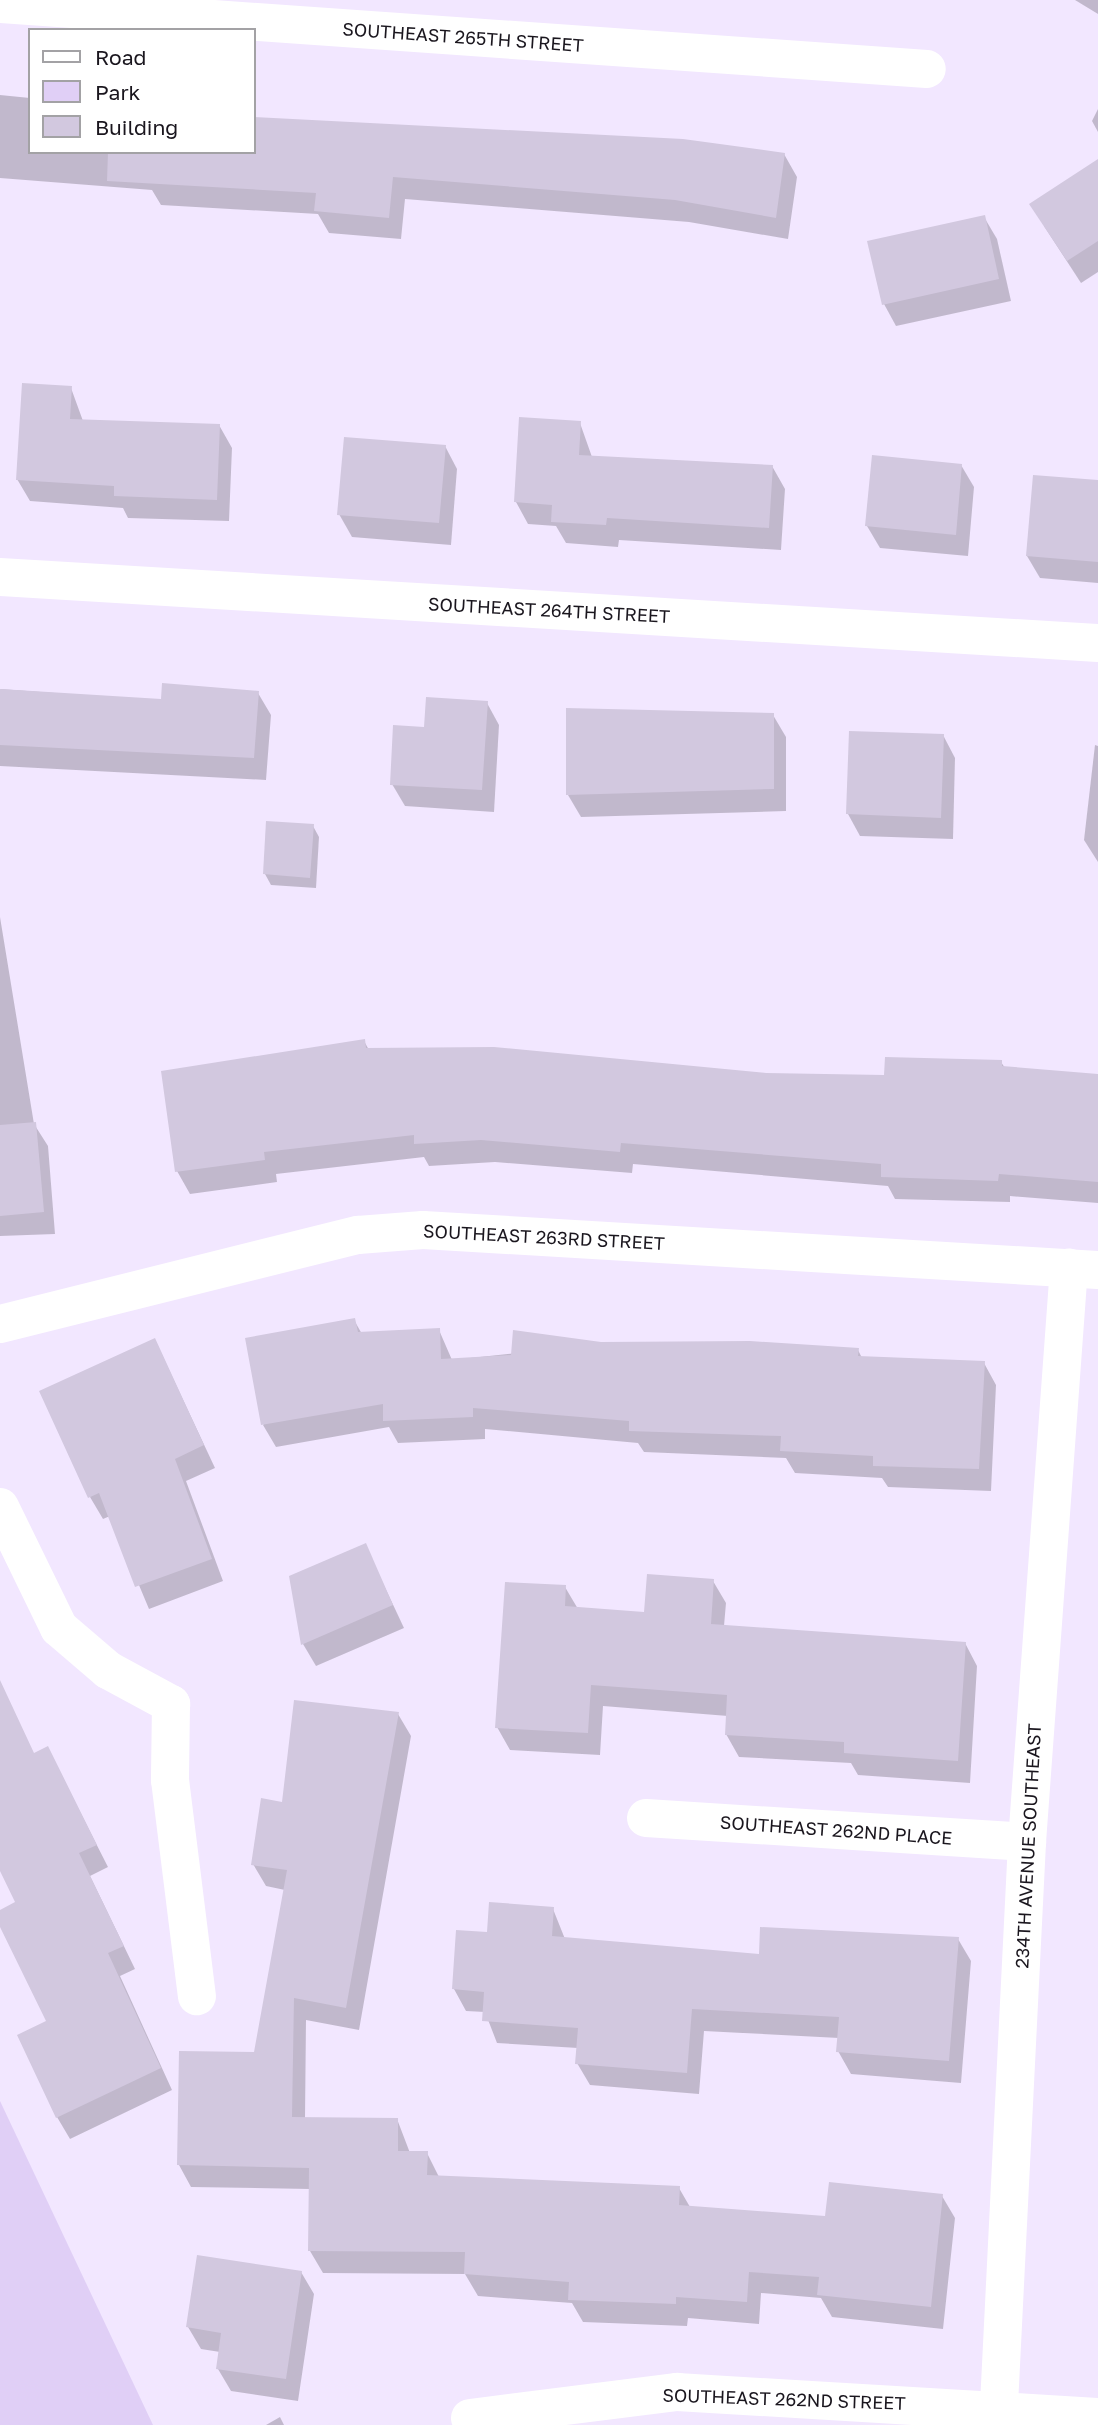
<!DOCTYPE html>
<style>
body{margin:0}
#map{position:relative;width:1098px;height:2425px;overflow:hidden;background:#f2e7ff;font-family:"Golos Text",sans-serif}
div>[style]{position:absolute}
.green>*{inset:0;background:#e0cff6}
.shadow>*{inset:0;background:#0003}
.building>*{inset:0;background:#d2c8df}
.minor>*{height:38px;margin:-19px;padding:0 19px;transform-origin:19px;border-radius:19px;background:#fff}
span{translate:-50% -50%;white-space:nowrap;text-align:center;line-height:1.15;-webkit-text-stroke:6px #fff;paint-order:stroke}
.street-label{font-size:18px;color:#1a161e}
.legend{position:absolute;left:28px;top:28px;width:228px;height:126px;box-sizing:border-box;background:#fff;border:2px solid #a3a2a5;margin:0;padding:9px 12px;list-style:none;font-size:21px;color:#1a161e}
.legend li{display:flex;align-items:center;gap:14px;height:35px}
.legend b{width:35px;border:2px solid #a3a2a5}
</style>
<div id="map">
<div class="green">
<div style="clip-path:polygon(0 2101px,153px 2425px,0 2425px)"></div>
</div>
<div class="shadow">
<div style="clip-path:polygon(1075px 0,1098px 0,1098px 14px)"></div>
<div style="clip-path:polygon(0 95px,30px 98px,30px 152px,254px 152px,254px 118px,683px 141px,784px 154px,797px 177px,788px 239px,689px 222px,405px 199px,401px 239px,329px 233px,318px 214px,161px 205px,152px 190px,0 178px)"></div>
<div style="clip-path:polygon(1098px 109px,1098px 132px,1092px 121px)"></div>
<div style="clip-path:polygon(1098px 175px,1098px 272px,1081px 283px,1044px 226px)"></div>
<div style="clip-path:polygon(984px 217px,997px 239px,1011px 301px,896px 326px,884px 304px)"></div>
<div style="clip-path:polygon(71px 388px,83px 421px,219px 425px,232px 448px,229px 521px,128px 518px,123px 508px,30px 501px,17px 479px)"></div>
<div style="clip-path:polygon(580px 423px,592px 457px,772px 466px,785px 489px,781px 550px,619px 540px,618px 547px,566px 543px,556px 526px,528px 524px,516px 502px)"></div>
<div style="clip-path:polygon(445px 446px,457px 469px,451px 545px,352px 537px,339px 514px)"></div>
<div style="clip-path:polygon(961px 465px,974px 487px,968px 556px,880px 548px,867px 526px)"></div>
<div style="clip-path:polygon(1098px 482px,1098px 583px,1040px 578px,1027px 556px)"></div>
<div style="clip-path:polygon(0 689px,163px 701px,258px 693px,271px 715px,266px 780px,0 766px)"></div>
<div style="clip-path:polygon(487px 703px,499px 725px,494px 812px,405px 806px,392px 784px)"></div>
<div style="clip-path:polygon(773px 715px,786px 737px,786px 811px,581px 817px,568px 795px)"></div>
<div style="clip-path:polygon(943px 735px,955px 758px,953px 839px,860px 836px,848px 814px)"></div>
<div style="clip-path:polygon(1095px 745px,1098px 746px,1098px 862px,1084px 840px)"></div>
<div style="clip-path:polygon(313px 826px,319px 837px,316px 888px,271px 885px,265px 874px)"></div>
<div style="clip-path:polygon(0 917px,34px 1124px,48px 1146px,55px 1234px,0 1236px)"></div>
<div style="clip-path:polygon(364px 1041px,369px 1050px,766px 1075px,886px 1077px,1001px 1062px,1005px 1068px,1098px 1076px,1098px 1203px,1010px 1196px,1010px 1202px,895px 1199px,888px 1186px,633px 1164px,632px 1173px,495px 1162px,429px 1166px,424px 1157px,276px 1174px,277px 1182px,190px 1194px,177px 1171px)"></div>
<div style="clip-path:polygon(354px 1320px,362px 1334px,439px 1330px,452px 1360px,601px 1344px,858px 1350px,862px 1358px,984px 1363px,996px 1385px,991px 1491px,888px 1487px,882px 1478px,795px 1473px,786px 1458px,644px 1452px,638px 1443px,485px 1429px,485px 1439px,398px 1443px,389px 1427px,276px 1447px,263px 1425px)"></div>
<div style="clip-path:polygon(155px 1340px,215px 1468px,186px 1481px,223px 1581px,149px 1609px,110px 1516px,103px 1519px,90px 1497px,42px 1392px)"></div>
<div style="clip-path:polygon(365px 1545px,404px 1628px,316px 1666px,303px 1644px)"></div>
<div style="clip-path:polygon(713px 1581px,726px 1603px,724px 1626px,965px 1643px,977px 1666px,970px 1783px,858px 1775px,851px 1763px,739px 1757px,726px 1734px,728px 1716px,603px 1706px,600px 1755px,510px 1750px,497px 1727px,565px 1587px,578px 1609px,646px 1614px)"></div>
<div style="clip-path:polygon(0 1691px,34px 1755px,48px 1749px,108px 1867px,90px 1876px,135px 1969px,120px 1976px,172px 2090px,70px 2139px,57px 2117px,49px 2022px,0 1923px,0 1911px,18px 1903px,0 1867px)"></div>
<div style="clip-path:polygon(398px 1714px,411px 1736px,359px 2030px,306px 2020px,305px 2119px,397px 2119px,410px 2153px,427px 2153px,439px 2177px,679px 2188px,690px 2207px,827px 2218px,942px 2196px,955px 2218px,943px 2329px,832px 2317px,821px 2298px,761px 2293px,759px 2324px,688px 2318px,687px 2326px,583px 2322px,572px 2303px,478px 2296px,465px 2274px,323px 2273px,310px 2251px,310px 2189px,191px 2187px,179px 2165px,255px 2054px,285px 1890px,266px 1886px,253px 1864px,284px 1804px)"></div>
<div style="clip-path:polygon(553px 1909px,565px 1939px,761px 1956px,958px 1939px,971px 1961px,961px 2083px,851px 2074px,838px 2051px,839px 2038px,704px 2031px,699px 2094px,590px 2085px,577px 2063px,578px 2048px,497px 2043px,485px 2012px,466px 2011px,454px 1989px,489px 1934px)"></div>
<div style="clip-path:polygon(301px 2272px,314px 2294px,298px 2401px,231px 2391px,218px 2369px,220px 2352px,201px 2349px,188px 2327px)"></div>
<div style="clip-path:polygon(280px 2417px,284px 2425px,266px 2425px)"></div>
</div>
<div class="building">
<div style="clip-path:polygon(254px 117px,683px 139px,785px 153px,776px 218px,675px 200px,393px 177px,389px 218px,314px 211px,316px 193px,107px 181px,108px 152px,254px 152px)"></div>
<div style="clip-path:polygon(1098px 159px,1098px 241px,1067px 261px,1029px 204px)"></div>
<div style="clip-path:polygon(985px 215px,999px 279px,882px 305px,867px 241px)"></div>
<div style="clip-path:polygon(22px 383px,72px 386px,70px 419px,220px 424px,217px 500px,114px 496px,114px 486px,16px 480px)"></div>
<div style="clip-path:polygon(519px 417px,581px 421px,579px 455px,773px 465px,769px 528px,607px 518px,606px 525px,551px 522px,552px 505px,514px 502px)"></div>
<div style="clip-path:polygon(344px 437px,446px 445px,439px 523px,337px 515px)"></div>
<div style="clip-path:polygon(872px 455px,962px 464px,956px 535px,865px 526px)"></div>
<div style="clip-path:polygon(1033px 475px,1098px 480px,1098px 562px,1026px 556px)"></div>
<div style="clip-path:polygon(162px 683px,259px 691px,254px 758px,0 745px,0 689px,161px 699px)"></div>
<div style="clip-path:polygon(426px 697px,488px 701px,482px 790px,390px 785px,393px 725px,424px 727px)"></div>
<div style="clip-path:polygon(566px 708px,774px 713px,774px 789px,566px 795px)"></div>
<div style="clip-path:polygon(849px 731px,944px 734px,941px 818px,846px 814px)"></div>
<div style="clip-path:polygon(266px 821px,314px 824px,310px 878px,263px 874px)"></div>
<div style="clip-path:polygon(365px 1039px,366px 1048px,494px 1047px,766px 1073px,884px 1075px,885px 1057px,1002px 1060px,1002px 1066px,1098px 1074px,1098px 1182px,999px 1174px,998px 1181px,881px 1177px,881px 1164px,621px 1143px,620px 1152px,481px 1140px,414px 1144px,414px 1135px,264px 1152px,265px 1160px,175px 1172px,161px 1071px)"></div>
<div style="clip-path:polygon(36px 1122px,44px 1212px,0 1216px,0 1125px)"></div>
<div style="clip-path:polygon(355px 1318px,358px 1332px,440px 1328px,441px 1359px,511px 1355px,513px 1330px,601px 1342px,750px 1341px,859px 1348px,858px 1356px,985px 1361px,979px 1469px,873px 1466px,873px 1456px,780px 1451px,781px 1436px,629px 1431px,629px 1421px,473px 1408px,473px 1417px,383px 1421px,383px 1404px,261px 1425px,245px 1338px)"></div>
<div style="clip-path:polygon(155px 1338px,204px 1445px,175px 1459px,212px 1559px,135px 1587px,99px 1493px,88px 1498px,39px 1391px)"></div>
<div style="clip-path:polygon(366px 1543px,393px 1605px,301px 1645px,289px 1576px)"></div>
<div style="clip-path:polygon(647px 1574px,714px 1579px,711px 1624px,966px 1642px,958px 1761px,844px 1753px,844px 1742px,725px 1735px,727px 1695px,591px 1685px,588px 1733px,495px 1728px,505px 1582px,566px 1585px,565px 1606px,644px 1612px)"></div>
<div style="clip-path:polygon(0 1680px,34px 1753px,48px 1746px,97px 1845px,79px 1853px,124px 1946px,108px 1953px,161px 2068px,56px 2118px,17px 2035px,46px 2021px,0 1927px,0 1910px,15px 1902px,0 1871px)"></div>
<div style="clip-path:polygon(294px 1700px,399px 1712px,346px 2008px,294px 1998px,292px 2117px,398px 2118px,398px 2151px,428px 2151px,427px 2175px,680px 2186px,679px 2205px,825px 2216px,829px 2182px,943px 2194px,931px 2307px,817px 2295px,819px 2277px,749px 2272px,747px 2302px,676px 2297px,676px 2304px,568px 2300px,569px 2282px,464px 2274px,465px 2252px,308px 2251px,309px 2168px,177px 2165px,179px 2051px,254px 2052px,287px 1870px,251px 1865px,261px 1798px,282px 1802px)"></div>
<div style="clip-path:polygon(489px 1902px,554px 1907px,552px 1936px,759px 1954px,760px 1927px,959px 1937px,949px 2061px,836px 2052px,839px 2017px,692px 2009px,687px 2073px,575px 2064px,578px 2028px,482px 2021px,484px 1992px,452px 1989px,456px 1930px,487px 1932px)"></div>
<div style="clip-path:polygon(197px 2255px,302px 2271px,286px 2379px,216px 2369px,221px 2333px,186px 2327px)"></div>
</div>
<div class="minor">
<div style="left:0;top:4px;width:929px;rotate:4.01deg"></div>
<div style="left:0;top:577px;width:1100px;rotate:3.44deg"></div>
<div style="left:0;top:1324px;width:369px;rotate:-14deg"></div>
<div style="left:358px;top:1235px;width:65px;rotate:-4.4deg"></div>
<div style="left:423px;top:1230px;width:676px;rotate:3.39deg"></div>
<div style="left:0;top:1507px;width:135px;rotate:64deg"></div>
<div style="left:59px;top:1628px;width:65px;rotate:40.6deg"></div>
<div style="left:108px;top:1670px;width:72px;rotate:28.4deg"></div>
<div style="left:171px;top:1704px;width:76px;rotate:90.8deg"></div>
<div style="left:170px;top:1780px;width:218px;rotate:82.9deg"></div>
<div style="left:646px;top:1818px;width:382px;rotate:3.6deg"></div>
<div style="left:470px;top:2418px;width:209px;rotate:-7.2deg"></div>
<div style="left:677px;top:2392px;width:422px;rotate:3.4deg"></div>
<div style="left:998px;top:2425px;width:584px;rotate:-87.15deg"></div>
<div style="left:1027px;top:1842px;width:576px;rotate:-85.82deg"></div>
</div>
<div class="street-label">
<span style="left:463px;top:37px;rotate:4deg">SOUTHEAST 265TH STREET</span>
<span style="left:549px;top:610px;rotate:3deg">SOUTHEAST 264TH STREET</span>
<span style="left:544px;top:1237px;rotate:3deg">SOUTHEAST 263RD STREET</span>
<span style="left:836px;top:1830px;rotate:4deg">SOUTHEAST 262ND PLACE</span>
<span style="left:1028px;top:1846px;rotate:-87deg">234TH AVENUE SOUTHEAST</span>
<span style="left:784px;top:2399px;rotate:2deg">SOUTHEAST 262ND STREET</span>
</div>
<ul class="legend">
<li><b style="height:9px;background:#fff"></b>Road</li>
<li><b style="height:19px;background:#e0cff6"></b>Park</li>
<li><b style="height:19px;background:#d2c8df"></b>Building</li>
</ul>
</div>
